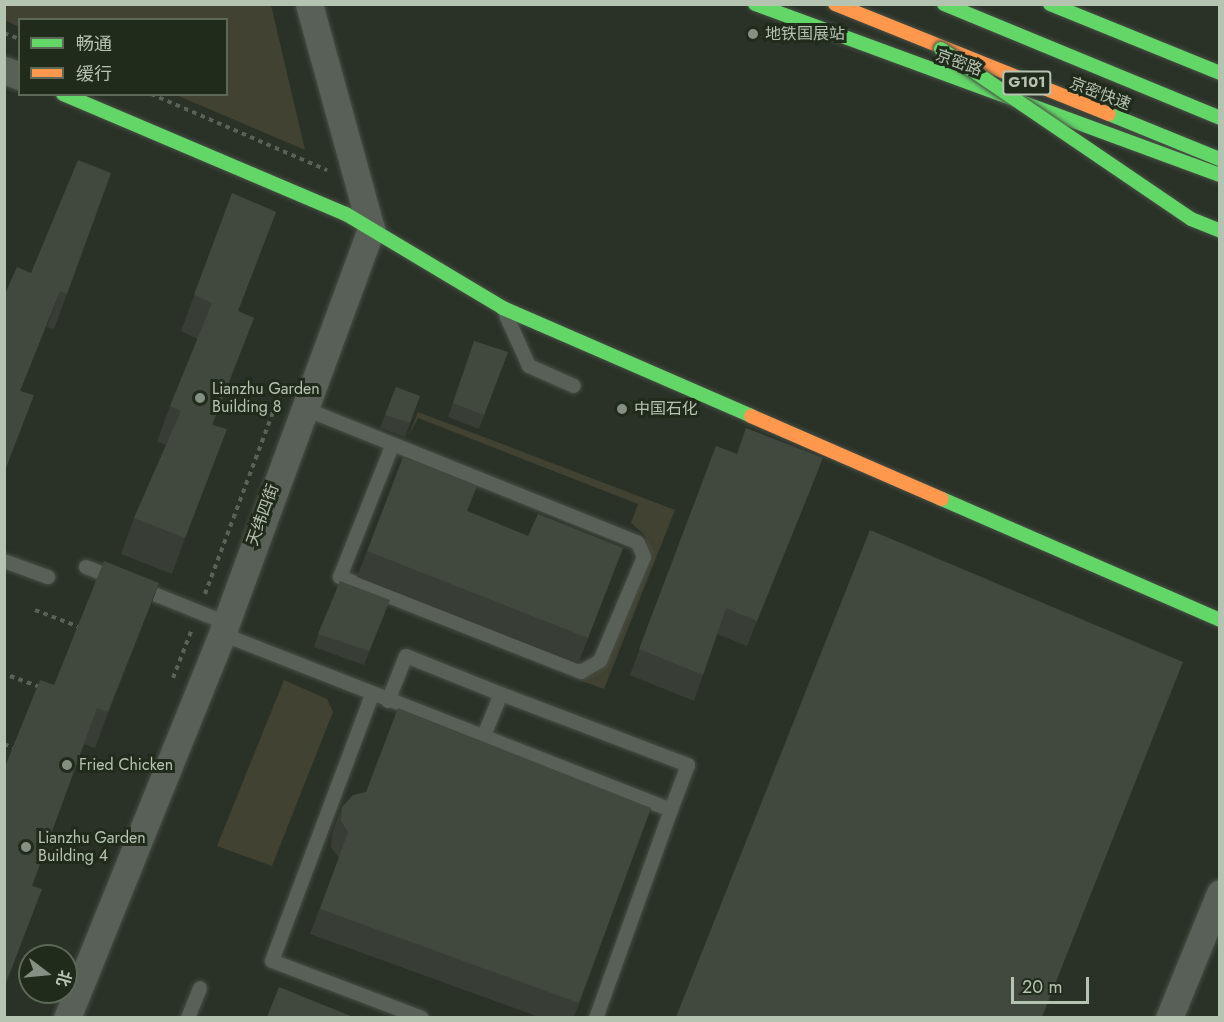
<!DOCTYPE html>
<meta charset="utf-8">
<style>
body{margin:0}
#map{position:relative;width:1224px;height:1022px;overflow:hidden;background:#2a3227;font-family:Jost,"Noto Sans SC",sans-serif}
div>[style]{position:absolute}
.green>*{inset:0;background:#414231}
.path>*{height:4px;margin-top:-2px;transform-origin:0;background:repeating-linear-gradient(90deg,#5b6157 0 4.5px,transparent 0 9px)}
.roads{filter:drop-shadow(0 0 2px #474d45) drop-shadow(0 0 2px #474d45)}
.lane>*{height:14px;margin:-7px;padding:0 7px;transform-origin:7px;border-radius:7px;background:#596057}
.street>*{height:27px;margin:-13.5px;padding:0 13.5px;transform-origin:13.5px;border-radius:13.5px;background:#596057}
.fast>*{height:14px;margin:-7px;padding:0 7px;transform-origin:7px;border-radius:7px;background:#63d668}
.slow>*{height:14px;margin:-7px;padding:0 7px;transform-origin:7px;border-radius:7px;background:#ff974d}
.bridges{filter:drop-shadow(0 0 2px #464e44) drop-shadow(0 0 2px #464e44)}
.fast-bridge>*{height:14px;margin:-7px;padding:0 7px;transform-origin:7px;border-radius:7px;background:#63d668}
.wall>*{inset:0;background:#383e35}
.shaded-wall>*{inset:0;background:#2e322b}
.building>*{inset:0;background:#41483e}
.dots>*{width:16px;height:16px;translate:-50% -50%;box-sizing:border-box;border:3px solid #202b1c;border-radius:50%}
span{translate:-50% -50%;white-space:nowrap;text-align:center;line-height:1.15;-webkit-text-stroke:6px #202b1c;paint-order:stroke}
.shield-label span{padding:2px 4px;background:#202b1c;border:2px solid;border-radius:4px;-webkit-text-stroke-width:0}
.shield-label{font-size:15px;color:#b5c3b1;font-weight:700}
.poi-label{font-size:16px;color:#b5c3b1}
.left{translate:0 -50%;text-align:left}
.street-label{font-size:16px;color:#b5c3b1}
.frame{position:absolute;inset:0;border:6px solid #b5c3b1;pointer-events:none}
.legend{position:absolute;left:18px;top:18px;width:210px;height:78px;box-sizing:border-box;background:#202b1c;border:2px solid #5c6858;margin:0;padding:8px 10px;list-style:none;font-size:18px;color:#b5c3b1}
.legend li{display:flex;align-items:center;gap:12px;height:30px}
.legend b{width:30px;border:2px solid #5c6858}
.north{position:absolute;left:18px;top:944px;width:60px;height:60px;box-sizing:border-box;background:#202b1c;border:2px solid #5c6858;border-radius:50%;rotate:106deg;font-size:16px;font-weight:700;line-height:24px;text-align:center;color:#b5c3b1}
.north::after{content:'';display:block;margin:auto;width:21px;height:27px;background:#849081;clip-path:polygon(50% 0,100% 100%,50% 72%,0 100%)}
.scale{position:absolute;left:1011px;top:977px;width:78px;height:27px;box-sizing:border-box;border:3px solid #b5c3b1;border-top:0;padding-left:8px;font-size:18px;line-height:21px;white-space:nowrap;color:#b5c3b1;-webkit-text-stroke:4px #202b1c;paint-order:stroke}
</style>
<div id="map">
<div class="green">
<div style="clip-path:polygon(5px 4px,271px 5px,305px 150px,176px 95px,226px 94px,226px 20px,20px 20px,19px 27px,5px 20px)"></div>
<div style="clip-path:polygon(418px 412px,675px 510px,604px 689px,579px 680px,605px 666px,650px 555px,645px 535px,631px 523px,638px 504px,418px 418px,408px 437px)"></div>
<div style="clip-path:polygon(284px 680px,327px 699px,333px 712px,272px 866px,217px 846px)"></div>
</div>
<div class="path">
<div style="left:4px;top:33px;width:17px;rotate:21deg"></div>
<div style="left:151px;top:94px;width:192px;rotate:23.4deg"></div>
<div style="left:205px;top:594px;width:208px;rotate:-69.5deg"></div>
<div style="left:35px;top:610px;width:47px;rotate:21.1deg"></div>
<div style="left:10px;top:676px;width:33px;rotate:20deg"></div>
<div style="left:173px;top:678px;width:53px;rotate:-68.8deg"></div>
<div style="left:4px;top:744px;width:11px;rotate:22deg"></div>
</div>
<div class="roads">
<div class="lane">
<div style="left:506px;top:315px;width:56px;rotate:65.7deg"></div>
<div style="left:529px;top:366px;width:49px;rotate:24deg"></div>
<div style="left:303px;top:408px;width:361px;rotate:21.9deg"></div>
<div style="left:638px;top:543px;width:15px;rotate:67deg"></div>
<div style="left:644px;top:557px;width:113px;rotate:112.9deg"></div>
<div style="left:600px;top:661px;width:22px;rotate:150deg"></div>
<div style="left:581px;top:672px;width:259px;rotate:-158.5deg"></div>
<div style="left:340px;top:577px;width:141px;rotate:-68.3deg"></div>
<div style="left:4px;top:561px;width:47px;rotate:20deg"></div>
<div style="left:86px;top:567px;width:31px;rotate:22deg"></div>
<div style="left:139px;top:588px;width:92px;rotate:21.8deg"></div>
<div style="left:222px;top:634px;width:482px;rotate:21.4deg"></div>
<div style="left:671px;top:810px;width:221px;rotate:109.8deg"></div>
<div style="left:501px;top:694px;width:200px;rotate:20.8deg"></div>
<div style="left:688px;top:765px;width:48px;rotate:110.7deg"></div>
<div style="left:372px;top:695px;width:284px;rotate:110.6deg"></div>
<div style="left:272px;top:961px;width:160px;rotate:20.8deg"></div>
<div style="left:388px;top:701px;width:48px;rotate:-68.2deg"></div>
<div style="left:406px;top:656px;width:102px;rotate:21.8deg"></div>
<div style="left:501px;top:694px;width:48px;rotate:112.2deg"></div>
<div style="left:188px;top:1018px;width:32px;rotate:-68deg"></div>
</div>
<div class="street">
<div style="left:4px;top:70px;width:17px;rotate:21deg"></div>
<div style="left:67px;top:1018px;width:414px;rotate:-68deg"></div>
<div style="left:222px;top:634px;width:432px;rotate:-69.8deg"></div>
<div style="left:371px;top:229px;width:233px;rotate:-105.4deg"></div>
<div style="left:1169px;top:1018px;width:135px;rotate:-67.8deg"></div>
</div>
<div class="fast">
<div style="left:755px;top:4px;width:495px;rotate:20.2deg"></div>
<div style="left:944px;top:4px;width:299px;rotate:22.4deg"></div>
<div style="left:1050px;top:4px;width:183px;rotate:22.1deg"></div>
<div style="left:63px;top:94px;width:307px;rotate:23deg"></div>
<div style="left:346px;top:214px;width:183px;rotate:30.9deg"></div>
<div style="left:503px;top:308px;width:270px;rotate:23.5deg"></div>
<div style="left:1109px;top:114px;width:120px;rotate:22.1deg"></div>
<div style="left:942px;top:499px;width:303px;rotate:23.5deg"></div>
</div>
<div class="slow">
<div style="left:835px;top:4px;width:295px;rotate:21.9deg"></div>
<div style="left:751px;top:416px;width:208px;rotate:23.5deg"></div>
</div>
</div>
<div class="bridges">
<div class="fast-bridge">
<div style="left:941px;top:49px;width:302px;rotate:34.2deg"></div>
<div style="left:1191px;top:219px;width:31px;rotate:22deg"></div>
</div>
</div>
<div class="wall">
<div style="clip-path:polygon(111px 173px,54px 329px,47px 327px,21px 391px,4px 474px,31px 273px)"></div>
<div style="clip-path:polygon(232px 193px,276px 212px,238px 311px,254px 318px,213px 425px,227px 429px,172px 574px,121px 554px,134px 518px,166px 445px,157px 442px,170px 406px,198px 339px,181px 331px)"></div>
<div style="clip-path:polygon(474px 341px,508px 352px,479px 429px,448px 417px)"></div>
<div style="clip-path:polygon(396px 387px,420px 396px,405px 437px,380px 428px)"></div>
<div style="clip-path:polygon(716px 446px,813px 484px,747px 646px,717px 634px,694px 701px,630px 675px)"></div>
<div style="clip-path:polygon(467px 511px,528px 536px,623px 548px,578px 664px,357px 577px,367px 551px)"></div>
<div style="clip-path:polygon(159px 583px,146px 619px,95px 748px,84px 744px,32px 886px,42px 889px,4px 989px,4px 769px,54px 685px)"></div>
<div style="clip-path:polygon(385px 613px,364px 665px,314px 647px,318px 634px)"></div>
<div style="clip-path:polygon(342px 807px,651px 808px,574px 1017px,539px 1017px,310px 934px,339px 858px,331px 847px,332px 833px)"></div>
</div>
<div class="shaded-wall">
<div style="clip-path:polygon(276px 212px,263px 248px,225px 347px,238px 311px)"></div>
<div style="clip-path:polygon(60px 291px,47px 327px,7px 427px,20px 391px)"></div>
<div style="clip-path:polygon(254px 318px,241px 353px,199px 461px,212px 425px)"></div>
<div style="clip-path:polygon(227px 429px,214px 465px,172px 574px,185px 538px)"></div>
<div style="clip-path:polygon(823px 458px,813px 484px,747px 646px,757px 621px)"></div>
<div style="clip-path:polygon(159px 583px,146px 619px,95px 748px,108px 712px)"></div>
<div style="clip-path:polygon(1183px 662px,1173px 688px,1042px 1017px)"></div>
<div style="clip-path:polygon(42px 889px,29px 925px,4px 989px,4px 988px)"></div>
</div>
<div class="building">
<div style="clip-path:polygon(78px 160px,111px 173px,67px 294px,60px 291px,20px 391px,34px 395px,4px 473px,4px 296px,17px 267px,31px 273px)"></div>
<div style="clip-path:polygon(232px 193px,276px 212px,238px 311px,254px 318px,212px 425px,227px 429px,185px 538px,134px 518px,181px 411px,170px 406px,212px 303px,194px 295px)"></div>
<div style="clip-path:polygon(474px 341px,508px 352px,484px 415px,453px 403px)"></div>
<div style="clip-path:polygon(396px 387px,420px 396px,410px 423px,385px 415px)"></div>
<div style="clip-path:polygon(746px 428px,823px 458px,757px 621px,726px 608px,703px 675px,639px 649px,716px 446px,737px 454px)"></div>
<div style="clip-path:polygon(403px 457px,477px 486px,467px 511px,528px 536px,538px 514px,623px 548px,588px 638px,367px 551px)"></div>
<div style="clip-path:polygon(870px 530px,1183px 662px,1042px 1017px,676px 1017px)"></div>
<div style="clip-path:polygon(104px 561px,159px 583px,108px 712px,97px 708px,32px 886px,42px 889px,4px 988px,4px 769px,40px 680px,54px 685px)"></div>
<div style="clip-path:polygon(340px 581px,390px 600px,369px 651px,318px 634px)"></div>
<div style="clip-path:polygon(398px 708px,651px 808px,579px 1003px,320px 909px,348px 832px,341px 821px,342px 807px,353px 795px,366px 792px)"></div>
<div style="clip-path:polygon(279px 987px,353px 1017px,267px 1017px)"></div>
</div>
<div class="dots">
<div style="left:753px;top:34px;background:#849081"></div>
<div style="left:200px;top:398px;background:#849081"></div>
<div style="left:622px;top:409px;background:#849081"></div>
<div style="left:67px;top:765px;background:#849081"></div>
<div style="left:26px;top:847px;background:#849081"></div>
</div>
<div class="shield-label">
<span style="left:1027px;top:83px">G101</span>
</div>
<div class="poi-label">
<span class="left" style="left:765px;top:34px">地铁国展站</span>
<span class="left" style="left:212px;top:398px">Lianzhu Garden<br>Building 8</span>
<span class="left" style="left:634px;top:409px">中国石化</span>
<span class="left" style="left:79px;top:765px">Fried Chicken</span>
<span class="left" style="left:38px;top:847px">Lianzhu Garden<br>Building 4</span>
</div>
<div class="street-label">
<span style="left:959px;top:63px;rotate:20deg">京密路</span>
<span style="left:1100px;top:94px;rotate:21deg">京密快速</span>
<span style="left:263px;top:515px;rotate:-70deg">天纬四街</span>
</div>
<div class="frame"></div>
<ul class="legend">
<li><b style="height:8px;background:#63d668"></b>畅通</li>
<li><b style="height:8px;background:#ff974d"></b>缓行</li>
</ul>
<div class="north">北</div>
<div class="scale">20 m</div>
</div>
